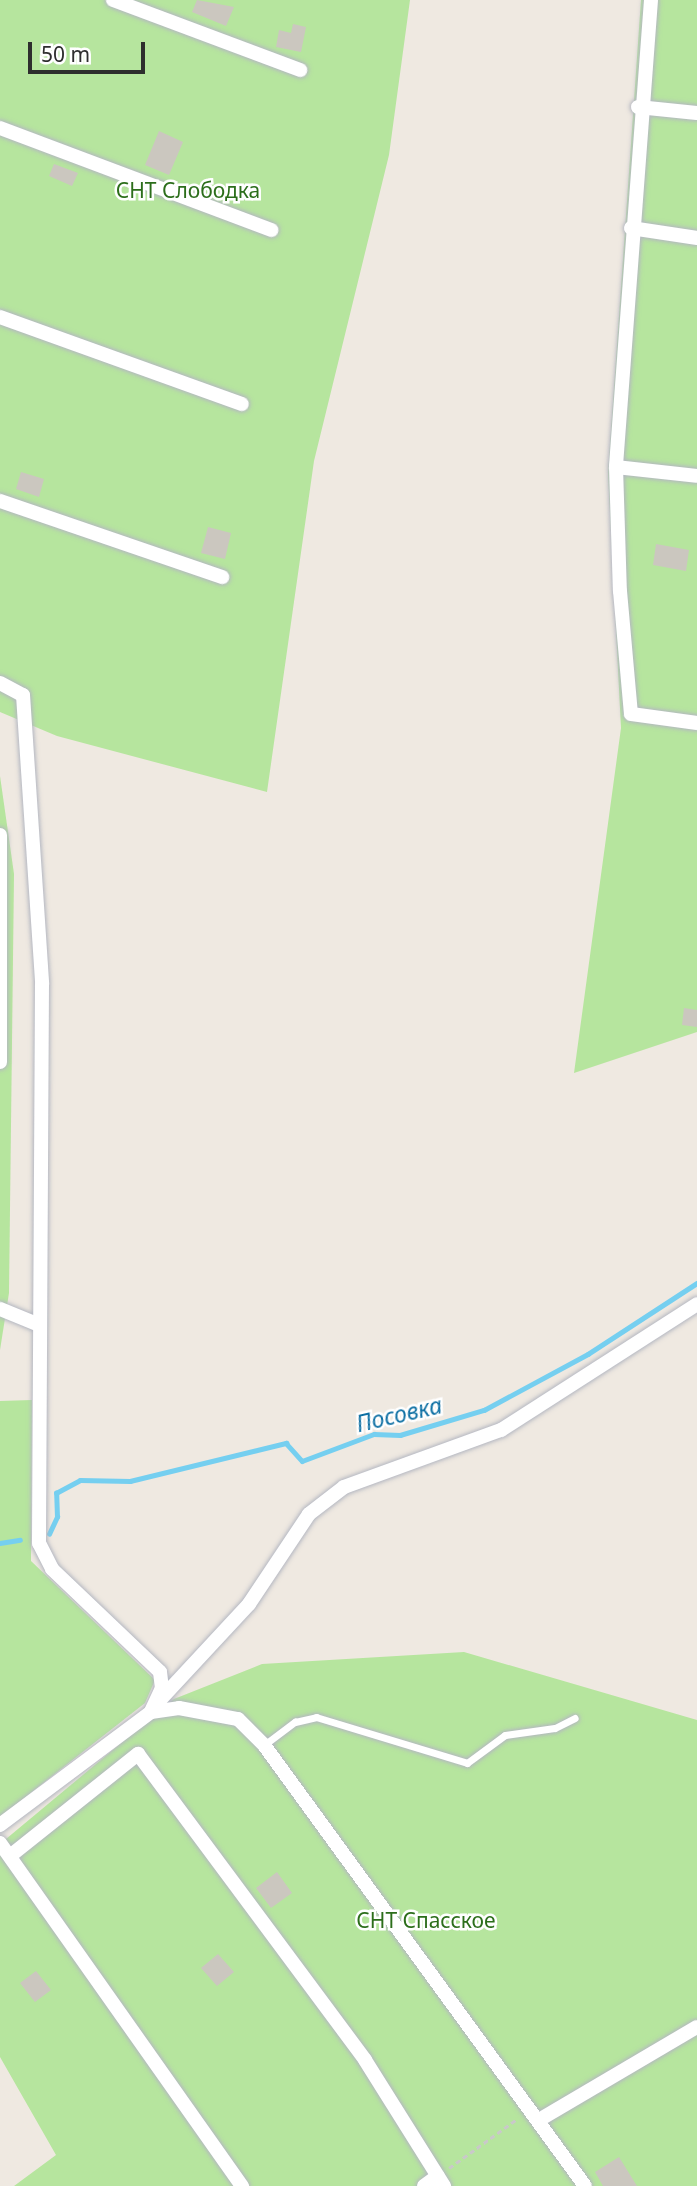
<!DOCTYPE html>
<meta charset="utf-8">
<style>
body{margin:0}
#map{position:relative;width:697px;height:2186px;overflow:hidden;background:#efe9e1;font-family:"Noto Sans",sans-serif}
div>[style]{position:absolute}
.green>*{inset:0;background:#b6e59e}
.stream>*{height:4.5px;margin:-2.25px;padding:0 2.25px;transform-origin:2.25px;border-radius:2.25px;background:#75cff0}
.building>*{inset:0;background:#cbc7bf}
.path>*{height:2.5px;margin-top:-1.25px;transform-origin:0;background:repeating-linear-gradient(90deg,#c9c9c9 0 5px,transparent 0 8.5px)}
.roads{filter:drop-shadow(0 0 2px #b4b7c1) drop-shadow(0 0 2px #b4b7c1)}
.lane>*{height:7px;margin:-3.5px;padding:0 3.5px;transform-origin:3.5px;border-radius:3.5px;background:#fff}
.street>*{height:14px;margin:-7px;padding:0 7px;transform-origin:7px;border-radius:7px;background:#fff}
span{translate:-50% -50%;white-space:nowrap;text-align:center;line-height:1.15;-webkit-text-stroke:5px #fff;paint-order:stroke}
.park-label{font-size:21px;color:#2c6e1b}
.water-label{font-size:23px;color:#0d6fa3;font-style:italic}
.scale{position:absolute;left:28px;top:42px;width:117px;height:32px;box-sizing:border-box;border:4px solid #2e2e2e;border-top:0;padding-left:9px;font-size:21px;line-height:24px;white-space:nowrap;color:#2e2e2e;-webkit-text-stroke:5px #fff;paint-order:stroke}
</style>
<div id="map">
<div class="green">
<div style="clip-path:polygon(0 0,410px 0,389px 155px,314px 461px,267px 792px,57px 736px,0 712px)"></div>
<div style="clip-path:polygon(641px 0,697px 0,697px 1032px,574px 1073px,621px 728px,608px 474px)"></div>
<div style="clip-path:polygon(0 776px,14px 874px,9px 1293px,0 1350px)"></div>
<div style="clip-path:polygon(32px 1400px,31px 1561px,155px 1680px,145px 1703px,0 1817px,0 1401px)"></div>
<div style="clip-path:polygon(464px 1652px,697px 1720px,697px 2186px,14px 2186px,56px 2155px,0 2057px,0 1844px,174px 1699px,262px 1664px)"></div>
</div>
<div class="stream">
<div style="left:49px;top:1534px;width:19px;rotate:-65deg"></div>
<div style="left:57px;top:1517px;width:24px;rotate:-92deg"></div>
<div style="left:56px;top:1493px;width:27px;rotate:-28deg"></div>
<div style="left:80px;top:1480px;width:50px;rotate:1.1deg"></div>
<div style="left:130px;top:1481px;width:161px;rotate:-13.7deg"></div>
<div style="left:286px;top:1443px;width:24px;rotate:48deg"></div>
<div style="left:302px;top:1461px;width:77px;rotate:-20.6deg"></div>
<div style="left:374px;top:1434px;width:26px;rotate:2deg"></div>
<div style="left:400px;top:1435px;width:88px;rotate:-16.6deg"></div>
<div style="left:484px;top:1410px;width:118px;rotate:-28.3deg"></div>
<div style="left:588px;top:1354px;width:130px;rotate:-33.1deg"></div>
<div style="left:0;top:1543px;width:20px;rotate:-9deg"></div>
</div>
<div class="building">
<div style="clip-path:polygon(197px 0,234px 7px,226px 26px,192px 12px)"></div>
<div style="clip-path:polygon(293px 24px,306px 27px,301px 52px,276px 47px,279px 30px,291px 33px)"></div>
<div style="clip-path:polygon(159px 131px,183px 142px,169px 175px,145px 165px)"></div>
<div style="clip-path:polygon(54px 164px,78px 173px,72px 186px,49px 176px)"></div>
<div style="clip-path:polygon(21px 472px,44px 479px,39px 497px,16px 489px)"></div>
<div style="clip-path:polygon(208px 527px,231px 533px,225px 559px,201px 553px)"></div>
<div style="clip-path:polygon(656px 544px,689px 550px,686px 571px,653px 565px)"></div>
<div style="clip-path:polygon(684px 1008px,697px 1010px,697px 1027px,682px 1025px)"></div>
<div style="clip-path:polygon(277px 1872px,292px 1893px,271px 1908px,256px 1888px)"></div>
<div style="clip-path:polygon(218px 1954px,234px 1972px,217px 1986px,201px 1968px)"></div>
<div style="clip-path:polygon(36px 1971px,51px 1990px,35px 2002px,20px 1983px)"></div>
<div style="clip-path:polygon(619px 2157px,637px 2186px,603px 2186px,595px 2172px)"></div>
</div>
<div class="path">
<div style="left:449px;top:2168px;width:84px;rotate:-35.8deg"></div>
</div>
<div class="roads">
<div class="lane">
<div style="left:264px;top:1745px;width:39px;rotate:-37deg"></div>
<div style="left:295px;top:1722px;width:22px;rotate:-13deg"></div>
<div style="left:316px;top:1717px;width:158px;rotate:16.9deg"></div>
<div style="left:467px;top:1763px;width:47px;rotate:-36.4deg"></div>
<div style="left:505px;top:1735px;width:50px;rotate:-8deg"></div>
<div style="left:555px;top:1728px;width:22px;rotate:-27deg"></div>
</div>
<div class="street">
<div style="left:113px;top:0;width:200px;rotate:20.5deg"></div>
<div style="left:651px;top:0;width:468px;rotate:94.3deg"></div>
<div style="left:616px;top:467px;width:124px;rotate:88.2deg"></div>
<div style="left:620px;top:591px;width:123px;rotate:84.9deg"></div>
<div style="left:631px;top:714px;width:67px;rotate:7.8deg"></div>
<div style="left:638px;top:107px;width:59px;rotate:5.8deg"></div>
<div style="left:0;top:128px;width:290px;rotate:20.6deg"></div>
<div style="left:631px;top:228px;width:67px;rotate:8.6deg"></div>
<div style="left:0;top:317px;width:257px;rotate:19.8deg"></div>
<div style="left:616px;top:467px;width:81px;rotate:6.3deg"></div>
<div style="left:0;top:501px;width:235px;rotate:18.9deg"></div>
<div style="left:0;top:683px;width:26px;rotate:28deg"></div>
<div style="left:23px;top:695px;width:290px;rotate:86.2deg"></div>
<div style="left:42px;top:984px;width:559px;rotate:90.31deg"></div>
<div style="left:39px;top:1543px;width:29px;rotate:63deg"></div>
<div style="left:52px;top:1569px;width:149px;rotate:43.6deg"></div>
<div style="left:160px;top:1672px;width:16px;rotate:83deg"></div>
<div style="left:162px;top:1688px;width:26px;rotate:115deg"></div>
<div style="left:151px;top:1712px;width:189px;rotate:143.2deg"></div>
<div style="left:0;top:835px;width:227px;rotate:90deg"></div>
<div style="left:0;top:1309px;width:42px;rotate:22.3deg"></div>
<div style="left:159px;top:1701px;width:132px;rotate:-47.1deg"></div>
<div style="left:249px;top:1604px;width:108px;rotate:-56.3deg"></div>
<div style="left:309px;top:1514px;width:44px;rotate:-37.6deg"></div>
<div style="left:344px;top:1487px;width:167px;rotate:-20deg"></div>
<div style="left:501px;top:1430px;width:233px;rotate:-32.7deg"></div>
<div style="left:151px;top:1712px;width:28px;rotate:-8deg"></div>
<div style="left:179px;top:1708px;width:60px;rotate:10.6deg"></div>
<div style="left:238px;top:1719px;width:37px;rotate:45deg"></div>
<div style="left:264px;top:1745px;width:545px;rotate:53.95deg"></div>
<div style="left:0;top:1843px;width:420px;rotate:54.8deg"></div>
<div style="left:10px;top:1856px;width:164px;rotate:-38.6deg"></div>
<div style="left:138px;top:1754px;width:381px;rotate:53.4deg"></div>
<div style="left:365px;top:2060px;width:149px;rotate:57.9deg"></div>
<div style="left:539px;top:2120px;width:183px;rotate:-30.5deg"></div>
<div style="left:424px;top:2186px;width:17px;rotate:-36deg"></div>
</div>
</div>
<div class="park-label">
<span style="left:188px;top:190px">СНТ Слободка</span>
<span style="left:426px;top:1920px">СНТ Спасское</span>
</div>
<div class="water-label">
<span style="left:399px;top:1414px;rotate:-13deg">Посовка</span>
</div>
<div class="scale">50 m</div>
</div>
